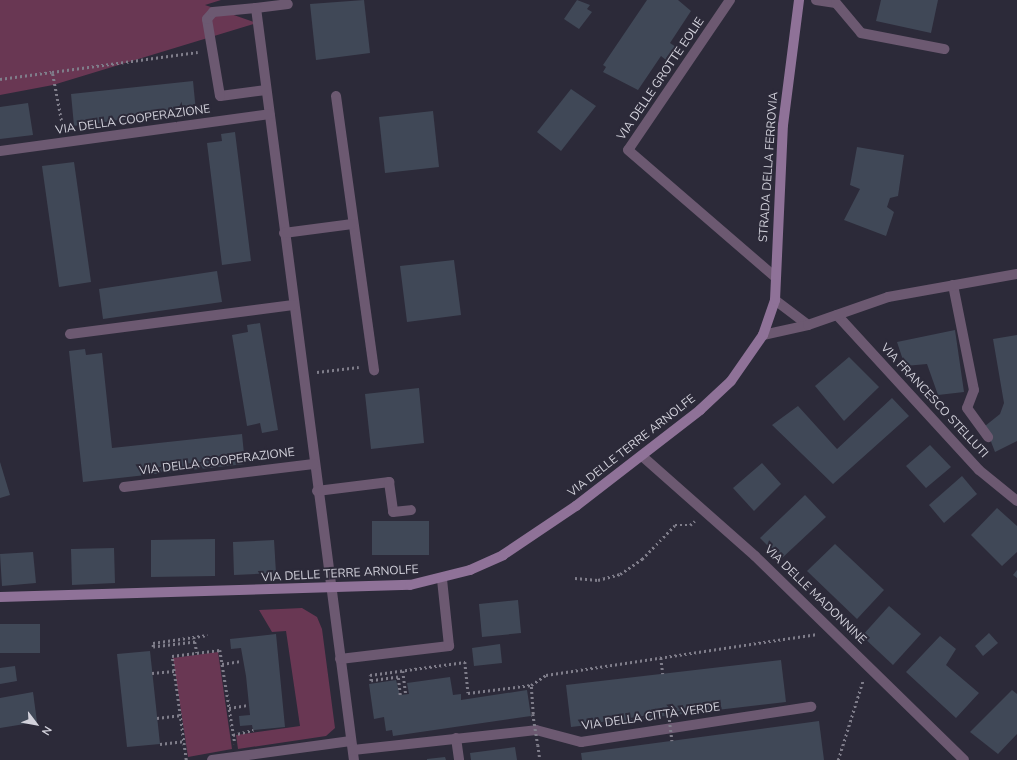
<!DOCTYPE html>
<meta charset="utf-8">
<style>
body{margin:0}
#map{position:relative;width:1017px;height:760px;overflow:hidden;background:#2c2a39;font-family:"Nunito Sans",sans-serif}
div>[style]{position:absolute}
.green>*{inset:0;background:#693753}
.building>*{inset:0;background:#404857}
.path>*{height:2.5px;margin-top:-1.25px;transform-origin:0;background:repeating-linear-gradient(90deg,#7f7d8a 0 2px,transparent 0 5px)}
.street>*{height:10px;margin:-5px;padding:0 5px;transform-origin:5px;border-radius:5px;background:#6c5971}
.secondary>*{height:10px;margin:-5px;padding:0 5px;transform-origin:5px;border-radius:5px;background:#8f7298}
.path-bridge>*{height:2.5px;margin-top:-1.25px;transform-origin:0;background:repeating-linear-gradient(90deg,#7f7d8a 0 2px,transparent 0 5px)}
span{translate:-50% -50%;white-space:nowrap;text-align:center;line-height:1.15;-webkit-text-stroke:4px #2c2a39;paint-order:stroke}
.street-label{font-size:12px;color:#d2d1db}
.north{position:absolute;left:16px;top:704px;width:40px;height:40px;-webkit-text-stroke:3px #2c2a39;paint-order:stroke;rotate:122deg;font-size:11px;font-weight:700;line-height:16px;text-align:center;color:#d2d1db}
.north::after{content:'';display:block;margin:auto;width:14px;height:18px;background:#d2d1db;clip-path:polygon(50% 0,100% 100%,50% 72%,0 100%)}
</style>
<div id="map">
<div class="green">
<div style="clip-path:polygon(0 0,221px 0,205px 5px,257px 23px,53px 85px,0 95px)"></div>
<div style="clip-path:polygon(302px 608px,317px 617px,322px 629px,335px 728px,326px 736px,238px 749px,236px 735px,300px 726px,286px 631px,272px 632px,259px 610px)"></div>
<div style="clip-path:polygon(218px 652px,232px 749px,188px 757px,173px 658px)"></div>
</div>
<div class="building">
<div style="clip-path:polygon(364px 0,370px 53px,316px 60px,310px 4px)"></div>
<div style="clip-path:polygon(577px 0,590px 5px,587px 9px,592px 12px,579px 29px,564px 19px)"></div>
<div style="clip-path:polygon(647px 0,678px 0,691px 11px,670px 43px,676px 47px,666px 60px,661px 56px,638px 90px,603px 72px,606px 67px,603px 65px)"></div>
<div style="clip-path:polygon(881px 0,938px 0,931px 33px,876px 21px)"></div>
<div style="clip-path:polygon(193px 81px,196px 112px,74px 126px,71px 94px)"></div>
<div style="clip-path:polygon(571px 89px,596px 106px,561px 151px,537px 132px)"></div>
<div style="clip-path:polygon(28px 103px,33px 135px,0 139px,0 107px)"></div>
<div style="clip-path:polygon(433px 111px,439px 167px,385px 173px,379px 117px)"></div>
<div style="clip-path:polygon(235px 132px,251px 261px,222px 265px,207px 143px,222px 141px,221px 134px)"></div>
<div style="clip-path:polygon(857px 147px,904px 155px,898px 196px,890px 198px,887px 207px,894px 212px,886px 236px,844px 220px,860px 189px,850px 185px)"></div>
<div style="clip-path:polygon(74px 162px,91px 282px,59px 287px,42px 166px)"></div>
<div style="clip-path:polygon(454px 260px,461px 315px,407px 322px,400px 266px)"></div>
<div style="clip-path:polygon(217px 271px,222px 302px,103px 319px,99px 289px)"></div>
<div style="clip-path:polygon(260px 323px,278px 430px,262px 433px,260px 423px,247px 426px,232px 335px,248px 332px,247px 325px)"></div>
<div style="clip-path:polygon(955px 330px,964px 392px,938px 395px,927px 364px,905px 366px,897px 342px)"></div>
<div style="clip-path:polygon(1017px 335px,1017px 441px,995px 452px,985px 426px,1000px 414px,1004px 403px,993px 339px)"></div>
<div style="clip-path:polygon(85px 349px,86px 355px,102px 353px,112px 448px,242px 434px,245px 464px,83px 482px,69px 351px)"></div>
<div style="clip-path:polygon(849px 357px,879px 387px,844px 421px,815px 386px)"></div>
<div style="clip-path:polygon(419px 388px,424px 443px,371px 449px,365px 394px)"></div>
<div style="clip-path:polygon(892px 398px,909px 416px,833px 484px,772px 425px,798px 406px,837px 449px)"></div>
<div style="clip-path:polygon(930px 445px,951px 467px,926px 488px,906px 466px)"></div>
<div style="clip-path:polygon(0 462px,10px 495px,0 498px)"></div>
<div style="clip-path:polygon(762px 463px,781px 484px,754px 511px,733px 488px)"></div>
<div style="clip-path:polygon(962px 476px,977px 494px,944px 523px,929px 505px)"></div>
<div style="clip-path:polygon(805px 495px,826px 517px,781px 559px,760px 538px)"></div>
<div style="clip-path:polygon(997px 508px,1017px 526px,1017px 552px,1002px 566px,971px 535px)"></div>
<div style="clip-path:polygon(372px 521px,429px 521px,429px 555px,372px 555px)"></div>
<div style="clip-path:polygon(215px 539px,215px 576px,151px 577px,151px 540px)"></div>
<div style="clip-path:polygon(274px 540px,276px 573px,234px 575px,233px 542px)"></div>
<div style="clip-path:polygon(835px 544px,884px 590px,857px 619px,807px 571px)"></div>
<div style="clip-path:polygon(114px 548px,115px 583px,72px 585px,71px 549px)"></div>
<div style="clip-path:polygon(33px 552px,36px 583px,2px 586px,0 554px)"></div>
<div style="clip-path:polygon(1017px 570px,1017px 578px,1013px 575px)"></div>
<div style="clip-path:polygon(518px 600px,521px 633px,482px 637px,479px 604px)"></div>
<div style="clip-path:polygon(889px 606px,921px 634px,893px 665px,862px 636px)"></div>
<div style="clip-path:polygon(0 624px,40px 624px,40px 653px,0 653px)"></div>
<div style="clip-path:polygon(989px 633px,998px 643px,983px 656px,975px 646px)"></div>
<div style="clip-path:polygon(276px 634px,285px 727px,253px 730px,252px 725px,240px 726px,239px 716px,250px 715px,246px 676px,241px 648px,231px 649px,230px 639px)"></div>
<div style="clip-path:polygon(940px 636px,956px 649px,946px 665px,979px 693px,956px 718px,906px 672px)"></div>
<div style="clip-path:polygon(500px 644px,502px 663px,474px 666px,472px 648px)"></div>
<div style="clip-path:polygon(150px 651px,160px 744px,127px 747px,117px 654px)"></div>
<div style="clip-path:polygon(781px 660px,786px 702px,571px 727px,566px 685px)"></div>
<div style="clip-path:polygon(15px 666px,17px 681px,0 684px,0 668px)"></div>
<div style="clip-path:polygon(450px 677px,453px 695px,461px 694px,461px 700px,527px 690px,531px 716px,393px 736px,392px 730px,386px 731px,384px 717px,374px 719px,369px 684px,396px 680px,400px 695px,409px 694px,407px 683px)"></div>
<div style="clip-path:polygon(1012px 690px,1017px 694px,1017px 734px,998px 754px,970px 732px)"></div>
<div style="clip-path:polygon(33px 692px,37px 722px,0 728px,0 698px)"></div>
<div style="clip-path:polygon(819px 721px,824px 760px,582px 760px,581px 753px)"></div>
<div style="clip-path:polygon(515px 747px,517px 760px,471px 760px,470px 753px)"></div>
<div style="clip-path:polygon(445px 757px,446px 760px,427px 760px,427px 759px)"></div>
</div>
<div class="path">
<div style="left:0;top:79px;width:52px;rotate:-7.7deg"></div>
<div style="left:63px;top:130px;width:59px;rotate:-100.7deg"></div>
<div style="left:52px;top:72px;width:147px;rotate:-7.8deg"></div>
<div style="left:317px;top:372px;width:42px;rotate:-6.8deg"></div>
<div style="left:575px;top:578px;width:23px;rotate:5deg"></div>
<div style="left:598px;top:580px;width:23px;rotate:-15deg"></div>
<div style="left:620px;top:574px;width:27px;rotate:-34deg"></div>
<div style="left:642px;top:559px;width:47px;rotate:-45.9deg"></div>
<div style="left:675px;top:525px;width:15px"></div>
<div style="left:690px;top:525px;width:6px;rotate:-39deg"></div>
<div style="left:194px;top:637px;width:16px;rotate:79deg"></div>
<div style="left:195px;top:642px;width:42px;rotate:173.2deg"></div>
<div style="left:153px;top:647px;width:4px;rotate:-90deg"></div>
<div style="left:153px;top:643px;width:55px;rotate:-8.4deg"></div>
<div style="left:661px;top:658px;width:16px;rotate:83deg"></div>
<div style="left:222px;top:664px;width:20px;rotate:-9deg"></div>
<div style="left:403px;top:671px;width:24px;rotate:83deg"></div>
<div style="left:152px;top:673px;width:22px;rotate:-5deg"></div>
<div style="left:400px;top:695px;width:18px;rotate:-96deg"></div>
<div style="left:398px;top:677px;width:27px;rotate:172deg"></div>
<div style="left:371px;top:681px;width:6px;rotate:-99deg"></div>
<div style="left:370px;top:675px;width:96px;rotate:-7.8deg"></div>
<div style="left:465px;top:662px;width:31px;rotate:84deg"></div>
<div style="left:468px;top:693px;width:64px;rotate:-7.2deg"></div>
<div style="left:229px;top:708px;width:20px;rotate:-9deg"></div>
<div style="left:533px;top:714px;width:29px;rotate:-94deg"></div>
<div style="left:531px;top:685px;width:18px;rotate:-34deg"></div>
<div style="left:546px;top:675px;width:273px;rotate:-8.6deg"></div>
<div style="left:157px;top:718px;width:23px;rotate:-7deg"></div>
<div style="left:233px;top:735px;width:21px;rotate:-14deg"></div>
<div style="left:160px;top:744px;width:23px;rotate:-7deg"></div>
<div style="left:538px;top:745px;width:15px;rotate:82deg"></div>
<div style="left:186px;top:760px;width:105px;rotate:-97.7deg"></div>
<div style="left:172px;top:656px;width:48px;rotate:-7.1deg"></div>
<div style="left:220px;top:650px;width:95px;rotate:80.9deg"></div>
<div style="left:838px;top:760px;width:84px;rotate:-72.6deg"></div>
</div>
<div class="street">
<div style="left:730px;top:0;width:181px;rotate:124.2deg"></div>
<div style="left:628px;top:150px;width:194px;rotate:40.8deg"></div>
<div style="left:816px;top:0;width:20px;rotate:9deg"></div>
<div style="left:836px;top:3px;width:39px;rotate:50deg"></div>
<div style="left:861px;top:33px;width:85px;rotate:10.9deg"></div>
<div style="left:256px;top:8px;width:32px;rotate:-7deg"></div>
<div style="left:266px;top:90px;width:46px;rotate:172.6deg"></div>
<div style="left:220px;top:96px;width:78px;rotate:-99.6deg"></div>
<div style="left:207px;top:19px;width:9px;rotate:-49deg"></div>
<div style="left:213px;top:12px;width:43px;rotate:-5.3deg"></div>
<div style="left:256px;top:8px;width:758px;rotate:82.58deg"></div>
<div style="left:336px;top:96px;width:277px;rotate:82.1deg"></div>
<div style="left:0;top:151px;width:272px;rotate:-7.8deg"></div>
<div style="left:284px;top:233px;width:69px;rotate:-7.5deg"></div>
<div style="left:953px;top:285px;width:107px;rotate:78.7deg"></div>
<div style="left:974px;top:390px;width:19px;rotate:111deg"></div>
<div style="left:967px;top:408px;width:36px;rotate:54deg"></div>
<div style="left:775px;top:300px;width:41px;rotate:37.1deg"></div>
<div style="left:837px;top:315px;width:210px;rotate:47.5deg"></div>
<div style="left:979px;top:470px;width:49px;rotate:39.2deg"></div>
<div style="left:70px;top:334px;width:225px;rotate:-7.4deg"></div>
<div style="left:763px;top:335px;width:46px;rotate:-12.5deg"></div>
<div style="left:808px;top:325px;width:85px;rotate:-19.3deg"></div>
<div style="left:888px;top:297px;width:131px;rotate:-10.1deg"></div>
<div style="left:642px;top:456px;width:151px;rotate:41.5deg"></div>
<div style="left:755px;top:556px;width:292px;rotate:44.3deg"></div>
<div style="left:124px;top:487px;width:191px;rotate:-6.9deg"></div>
<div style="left:317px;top:491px;width:73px;rotate:-7.1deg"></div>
<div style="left:389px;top:482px;width:30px;rotate:82deg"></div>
<div style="left:393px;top:512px;width:18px;rotate:-6deg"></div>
<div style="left:340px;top:659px;width:110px;rotate:-6.8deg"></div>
<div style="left:449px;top:646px;width:67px;rotate:-96deg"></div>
<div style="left:456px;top:738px;width:22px;rotate:82deg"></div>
<div style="left:353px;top:750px;width:184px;rotate:-6.2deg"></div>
<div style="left:536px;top:730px;width:47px;rotate:14.9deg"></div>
<div style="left:581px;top:742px;width:233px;rotate:-8.7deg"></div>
<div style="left:212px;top:760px;width:140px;rotate:-7.8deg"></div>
</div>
<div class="secondary">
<div style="left:0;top:597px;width:410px;rotate:-1.7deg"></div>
<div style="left:410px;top:585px;width:62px;rotate:-14deg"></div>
<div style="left:470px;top:570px;width:36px;rotate:-24deg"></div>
<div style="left:503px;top:555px;width:88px;rotate:-33.9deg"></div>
<div style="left:576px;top:506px;width:157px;rotate:-37.7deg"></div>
<div style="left:700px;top:410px;width:42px;rotate:-43.1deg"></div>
<div style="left:731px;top:381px;width:56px;rotate:-55.2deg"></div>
<div style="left:763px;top:335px;width:37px;rotate:-71deg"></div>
<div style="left:775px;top:300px;width:175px;rotate:-87.4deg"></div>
<div style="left:783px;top:125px;width:126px;rotate:-82.7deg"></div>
</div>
<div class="path-bridge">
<div style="left:533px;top:714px;width:31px;rotate:81deg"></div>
<div style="left:669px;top:715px;width:26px;rotate:83deg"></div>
</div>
<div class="street-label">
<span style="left:661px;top:79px;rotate:-56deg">VIA DELLE GROTTE EOLIE</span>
<span style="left:133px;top:120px;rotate:-8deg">VIA DELLA COOPERAZIONE</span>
<span style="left:769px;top:167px;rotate:-86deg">STRADA DELLA FERROVIA</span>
<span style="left:934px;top:401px;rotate:47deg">VIA FRANCESCO STELLUTI</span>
<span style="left:632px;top:446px;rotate:-38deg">VIA DELLE TERRE ARNOLFE</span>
<span style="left:217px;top:462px;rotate:-7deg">VIA DELLA COOPERAZIONE</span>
<span style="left:340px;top:574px;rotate:-3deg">VIA DELLE TERRE ARNOLFE</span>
<span style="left:815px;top:595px;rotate:44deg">VIA DELLE MADONNINE</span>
<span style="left:651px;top:717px;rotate:-8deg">VIA DELLA CITTÀ VERDE</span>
</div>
<div class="north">N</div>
</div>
